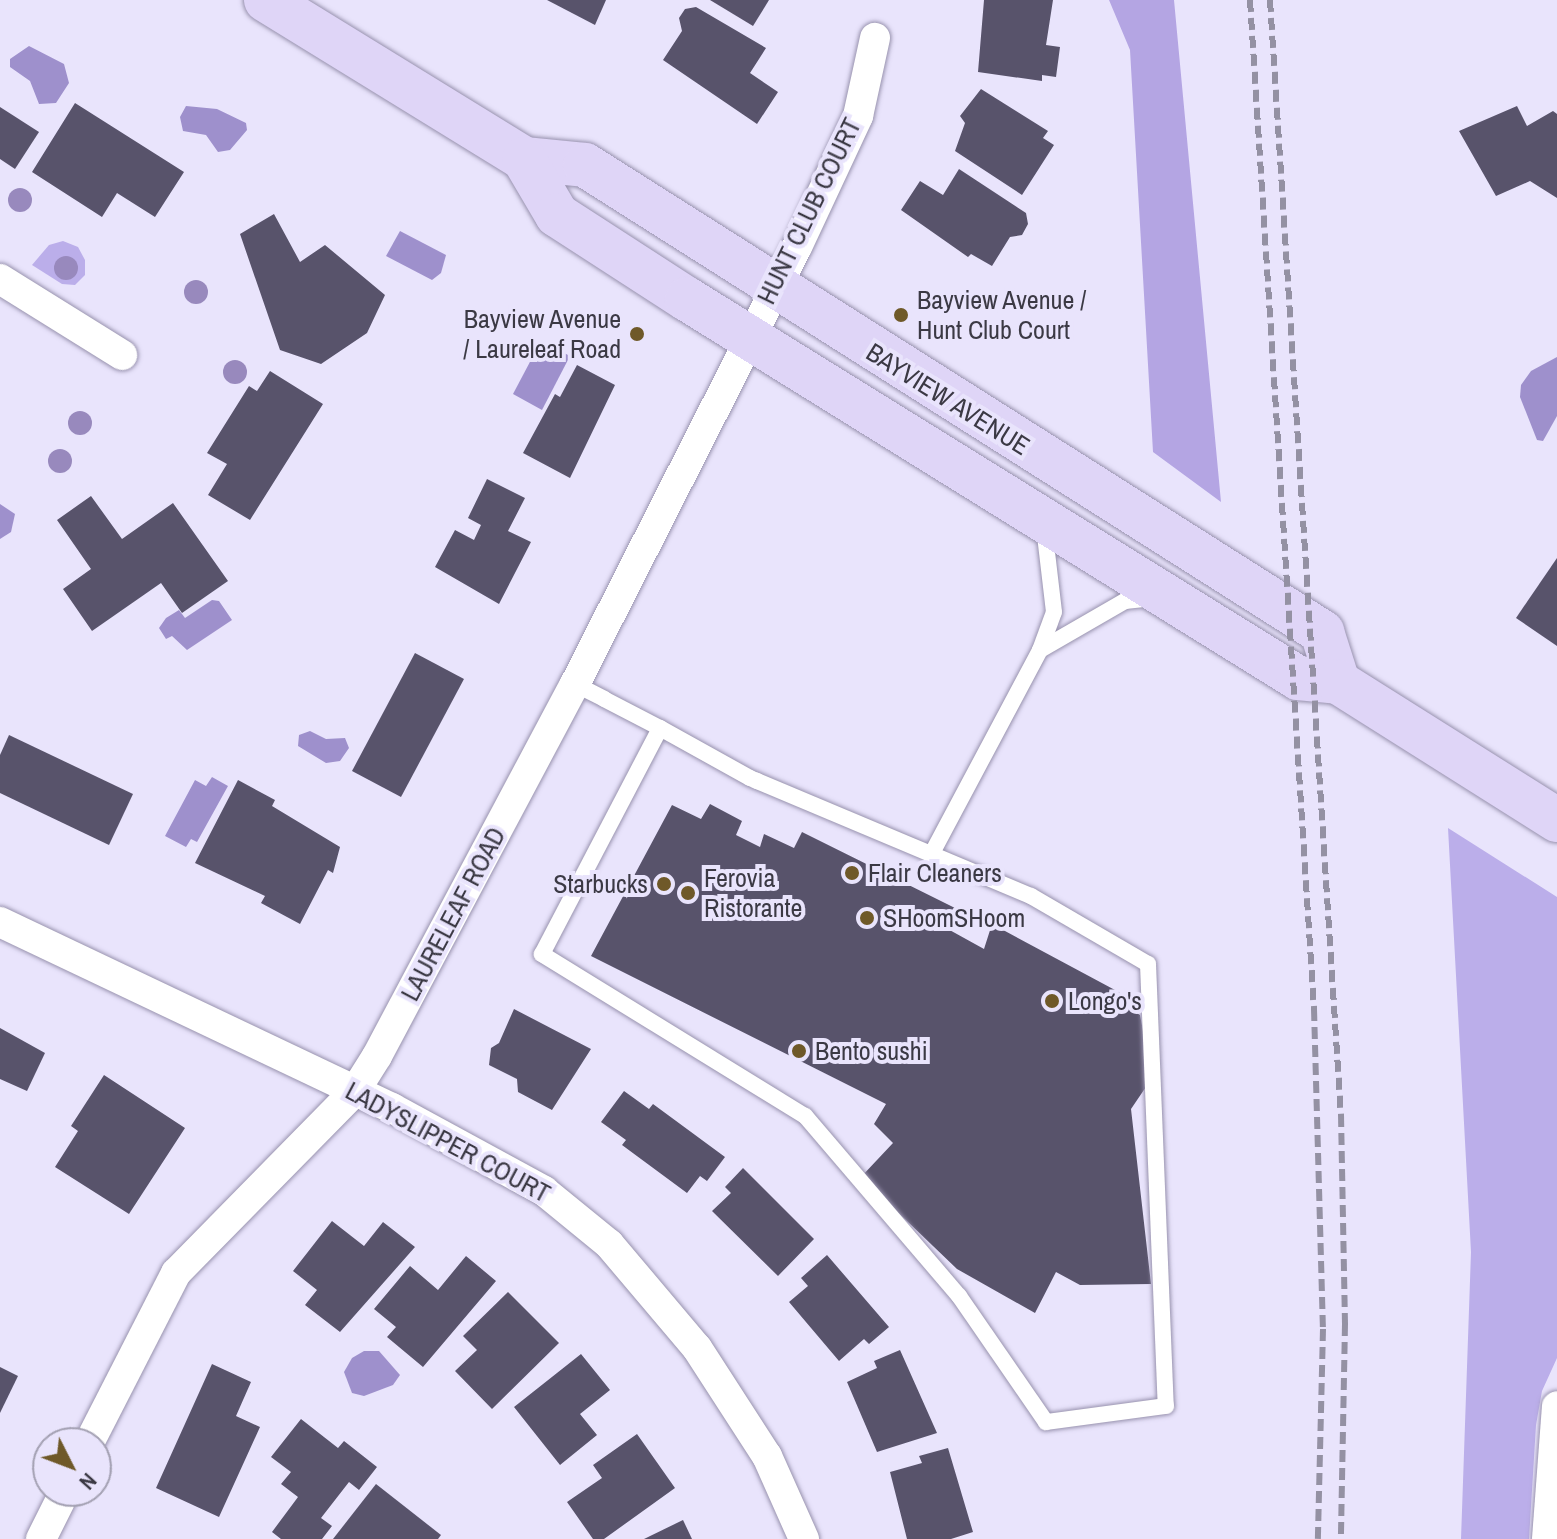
<!DOCTYPE html>
<style>
body{margin:0}
#map{position:relative;width:1557px;height:1539px;overflow:hidden;background:#e9e4fc;font-family:"Archivo Narrow",sans-serif}
div>[style]{position:absolute}
.green>*{inset:0;background:#bbaeea}
.forest>*{inset:0;background:#b4a5e3}
.water>*{inset:0;background:#9e90cc}
.building>*{inset:0;background:#58536b}
.roads{filter:drop-shadow(0 0 2px #9892ae) drop-shadow(0 0 2px #9892ae)}
.lane>*{height:16px;margin:-8px;padding:0 8px;transform-origin:8px;border-radius:8px;background:#fff}
.street>*{height:30px;margin:-15px;padding:0 15px;transform-origin:15px;border-radius:15px;background:#fff}
.secondary>*{height:44px;margin:-22px;padding:0 22px;transform-origin:22px;border-radius:22px;background:#dfd5f7}
.rail>*{height:6px;margin-top:-3px;transform-origin:0;background:repeating-linear-gradient(90deg,#9491a3 0 12px,transparent 0 18px)}
.trees>*{width:24px;height:24px;margin:-12px;border-radius:50%;background:#9889bd}
.dots>*{width:22px;height:22px;translate:-50% -50%;box-sizing:border-box;border:4px solid #e9e4fc;border-radius:50%}
span{translate:-50% -50%;white-space:nowrap;text-align:center;line-height:1.15;-webkit-text-stroke:8px #e9e4fc;paint-order:stroke}
.street-label{font-size:26px;color:#3b3944}
.poi-label{font-size:26px;color:#3b3944}
.left{translate:0 -50%;text-align:left}
.right{translate:-100% -50%;text-align:right}
.north{position:absolute;left:32px;top:1427px;width:80px;height:80px;box-sizing:border-box;background:#e9e4fc;border:2px solid #a3a0b2;border-radius:50%;rotate:132deg;font-size:22px;font-weight:700;line-height:32px;text-align:center;color:#3b3944}
.north::after{content:'';display:block;margin:auto;width:28px;height:36px;background:#6f5929;clip-path:polygon(50% 0,100% 100%,50% 72%,0 100%)}
</style>
<div id="map">
<div class="green">
<div style="clip-path:polygon(63px 241px,78px 247px,85px 260px,85px 275px,75px 285px,62px 284px,32px 265px,49px 245px)"></div>
<div style="clip-path:polygon(1448px 828px,1557px 897px,1557px 1358px,1542px 1391px,1536px 1425px,1529px 1539px,1461px 1539px,1471px 1252px)"></div>
</div>
<div class="forest">
<div style="clip-path:polygon(1109px 0,1174px 0,1221px 502px,1153px 452px,1130px 50px)"></div>
</div>
<div class="water">
<div style="clip-path:polygon(29px 46px,64px 64px,69px 83px,56px 103px,39px 104px,30px 81px,10px 67px,10px 59px)"></div>
<div style="clip-path:polygon(186px 106px,217px 109px,246px 123px,247px 130px,230px 150px,218px 152px,206px 135px,183px 131px,180px 117px)"></div>
<div style="clip-path:polygon(400px 231px,446px 255px,441px 273px,432px 280px,386px 256px)"></div>
<div style="clip-path:polygon(541px 341px,570px 356px,542px 410px,513px 394px)"></div>
<div style="clip-path:polygon(1557px 357px,1557px 416px,1543px 441px,1537px 440px,1520px 397px,1521px 385px,1531px 371px)"></div>
<div style="clip-path:polygon(0 504px,15px 514px,11px 532px,0 539px)"></div>
<div style="clip-path:polygon(212px 600px,219px 601px,232px 620px,187px 650px,172px 636px,166px 639px,159px 628px,166px 618px,179px 610px,185px 618px)"></div>
<div style="clip-path:polygon(310px 731px,326px 739px,345px 738px,349px 748px,340px 761px,326px 763px,298px 746px,299px 735px)"></div>
<div style="clip-path:polygon(212px 777px,228px 786px,197px 842px,191px 839px,186px 847px,165px 836px,195px 780px,206px 786px)"></div>
<div style="clip-path:polygon(364px 1351px,379px 1351px,400px 1375px,393px 1385px,364px 1396px,352px 1393px,344px 1372px,352px 1358px)"></div>
</div>
<div class="building">
<div style="clip-path:polygon(547px 0,606px 0,595px 25px)"></div>
<div style="clip-path:polygon(710px 0,769px 0,753px 26px)"></div>
<div style="clip-path:polygon(984px 0,1053px 0,1046px 45px,1060px 47px,1056px 77px,1042px 75px,1042px 81px,978px 72px)"></div>
<div style="clip-path:polygon(696px 7px,766px 48px,750px 73px,778px 92px,757px 124px,663px 60px,682px 31px,679px 18px,685px 9px)"></div>
<div style="clip-path:polygon(981px 89px,1048px 131px,1043px 138px,1054px 145px,1022px 195px,955px 151px,965px 123px,960px 116px)"></div>
<div style="clip-path:polygon(75px 103px,184px 172px,155px 217px,117px 193px,102px 217px,32px 172px)"></div>
<div style="clip-path:polygon(1517px 106px,1527px 126px,1553px 111px,1557px 114px,1557px 198px,1530px 181px,1496px 196px,1459px 131px)"></div>
<div style="clip-path:polygon(0 107px,39px 132px,15px 169px,0 159px)"></div>
<div style="clip-path:polygon(959px 169px,1026px 213px,1028px 224px,1022px 235px,1010px 237px,992px 266px,971px 254px,968px 257px,901px 210px,920px 181px,943px 195px)"></div>
<div style="clip-path:polygon(274px 214px,300px 262px,325px 245px,385px 295px,367px 333px,321px 364px,280px 350px,240px 234px)"></div>
<div style="clip-path:polygon(577px 365px,615px 385px,570px 478px,523px 453px,555px 394px,560px 397px)"></div>
<div style="clip-path:polygon(270px 371px,323px 404px,250px 520px,208px 495px,227px 464px,207px 453px,249px 386px,257px 391px)"></div>
<div style="clip-path:polygon(487px 479px,525px 498px,508px 531px,531px 542px,499px 604px,435px 567px,455px 530px,474px 540px,481px 525px,468px 518px)"></div>
<div style="clip-path:polygon(91px 496px,122px 539px,173px 503px,228px 581px,182px 613px,161px 583px,92px 631px,63px 589px,91px 569px,57px 520px)"></div>
<div style="clip-path:polygon(1557px 558px,1557px 646px,1516px 618px)"></div>
<div style="clip-path:polygon(415px 653px,464px 679px,401px 797px,352px 771px)"></div>
<div style="clip-path:polygon(9px 735px,133px 794px,109px 845px,0 793px,0 755px)"></div>
<div style="clip-path:polygon(238px 780px,275px 800px,272px 806px,340px 847px,333px 873px,328px 870px,300px 924px,261px 903px,265px 896px,195px 863px)"></div>
<div style="clip-path:polygon(710px 804px,742px 821px,736px 835px,760px 847px,764px 834px,794px 848px,802px 832px,957px 909px,946px 928px,984px 949px,992px 924px,1128px 997px,1123px 1005px,1140px 1015px,1152px 1078px,1131px 1109px,1151px 1284px,1080px 1285px,1056px 1272px,1035px 1313px,957px 1269px,861px 1177px,893px 1143px,874px 1124px,886px 1104px,591px 956px,672px 805px,701px 819px)"></div>
<div style="clip-path:polygon(514px 1009px,591px 1049px,552px 1110px,518px 1092px,517px 1079px,489px 1065px,491px 1048px,499px 1043px)"></div>
<div style="clip-path:polygon(0 1028px,45px 1053px,27px 1091px,0 1079px)"></div>
<div style="clip-path:polygon(104px 1075px,185px 1128px,129px 1214px,55px 1167px,78px 1131px,71px 1126px)"></div>
<div style="clip-path:polygon(624px 1091px,649px 1109px,653px 1104px,725px 1157px,707px 1181px,700px 1176px,687px 1193px,622px 1145px,626px 1140px,601px 1122px)"></div>
<div style="clip-path:polygon(743px 1168px,814px 1239px,778px 1276px,712px 1211px,731px 1193px,725px 1187px)"></div>
<div style="clip-path:polygon(332px 1221px,364px 1246px,383px 1222px,415px 1247px,340px 1332px,305px 1305px,317px 1290px,293px 1271px)"></div>
<div style="clip-path:polygon(827px 1255px,889px 1327px,869px 1344px,864px 1339px,839px 1361px,789px 1302px,808px 1286px,801px 1278px)"></div>
<div style="clip-path:polygon(466px 1256px,496px 1281px,423px 1367px,387px 1337px,396px 1327px,374px 1309px,410px 1266px,438px 1290px)"></div>
<div style="clip-path:polygon(508px 1292px,559px 1343px,492px 1409px,455px 1371px,477px 1350px,463px 1336px)"></div>
<div style="clip-path:polygon(900px 1350px,937px 1433px,877px 1452px,847px 1382px,877px 1368px,874px 1361px)"></div>
<div style="clip-path:polygon(581px 1354px,610px 1390px,580px 1414px,597px 1435px,560px 1465px,514px 1407px)"></div>
<div style="clip-path:polygon(212px 1364px,251px 1382px,236px 1416px,260px 1427px,219px 1517px,156px 1488px)"></div>
<div style="clip-path:polygon(0 1367px,18px 1376px,0 1413px)"></div>
<div style="clip-path:polygon(301px 1419px,338px 1448px,344px 1441px,377px 1467px,359px 1490px,349px 1482px,321px 1518px,332px 1526px,322px 1539px,281px 1539px,272px 1532px,298px 1497px,281px 1484px,291px 1472px,271px 1457px)"></div>
<div style="clip-path:polygon(637px 1434px,675px 1488px,604px 1539px,593px 1539px,567px 1502px,602px 1478px,593px 1465px)"></div>
<div style="clip-path:polygon(948px 1448px,973px 1532px,951px 1539px,907px 1539px,890px 1472px,922px 1463px,919px 1456px)"></div>
<div style="clip-path:polygon(376px 1484px,441px 1535px,438px 1539px,333px 1539px)"></div>
<div style="clip-path:polygon(683px 1520px,692px 1539px,644px 1539px)"></div>
</div>
<div class="roads">
<div class="lane">
<div style="left:1040px;top:650px;width:98px;rotate:-30deg"></div>
<div style="left:1125px;top:601px;width:28px;rotate:-6deg"></div>
<div style="left:575px;top:684px;width:33px;rotate:27deg"></div>
<div style="left:604px;top:699px;width:63px;rotate:27.4deg"></div>
<div style="left:660px;top:728px;width:103px;rotate:29.1deg"></div>
<div style="left:750px;top:778px;width:8px;rotate:23deg"></div>
<div style="left:757px;top:781px;width:297px;rotate:22.8deg"></div>
<div style="left:1031px;top:896px;width:135px;rotate:30.2deg"></div>
<div style="left:1148px;top:964px;width:442px;rotate:87.7deg"></div>
<div style="left:1166px;top:1406px;width:121px;rotate:172.4deg"></div>
<div style="left:1046px;top:1422px;width:153px;rotate:-124.6deg"></div>
<div style="left:959px;top:1296px;width:237px;rotate:-130.5deg"></div>
<div style="left:805px;top:1116px;width:309px;rotate:-148.4deg"></div>
<div style="left:542px;top:954px;width:255px;rotate:-62.4deg"></div>
<div style="left:931px;top:855px;width:232px;rotate:-62deg"></div>
<div style="left:1040px;top:650px;width:40px;rotate:-69.8deg"></div>
<div style="left:1054px;top:612px;width:86px;rotate:-96.7deg"></div>
</div>
<div class="street">
<div style="left:0;top:279px;width:144px;rotate:31.9deg"></div>
<div style="left:0;top:922px;width:434px;rotate:25.4deg"></div>
<div style="left:392px;top:1108px;width:173px;rotate:28.6deg"></div>
<div style="left:544px;top:1191px;width:84px;rotate:39.2deg"></div>
<div style="left:609px;top:1244px;width:136px;rotate:49.8deg"></div>
<div style="left:697px;top:1348px;width:129px;rotate:57.1deg"></div>
<div style="left:767px;top:1456px;width:91px;rotate:66deg"></div>
<div style="left:89px;top:1443px;width:191px;rotate:-62.9deg"></div>
<div style="left:176px;top:1273px;width:255px;rotate:-45.5deg"></div>
<div style="left:355px;top:1091px;width:41px;rotate:-57.8deg"></div>
<div style="left:377px;top:1056px;width:421px;rotate:-62deg"></div>
<div style="left:575px;top:684px;width:490px;rotate:-63.1deg"></div>
<div style="left:797px;top:247px;width:145px;rotate:-65deg"></div>
<div style="left:858px;top:116px;width:80px;rotate:-77.7deg"></div>
<div style="left:41px;top:1539px;width:54px;rotate:-63.4deg"></div>
<div style="left:1547px;top:1539px;width:133px;rotate:-85.7deg"></div>
</div>
<div class="secondary">
<div style="left:266px;top:0;width:303px;rotate:31.6deg"></div>
<div style="left:524px;top:159px;width:61px;rotate:5.6deg"></div>
<div style="left:585px;top:165px;width:873px;rotate:32.36deg"></div>
<div style="left:1322px;top:632px;width:52px;rotate:72.3deg"></div>
<div style="left:524px;top:159px;width:65px;rotate:59.5deg"></div>
<div style="left:557px;top:215px;width:155px;rotate:32.9deg"></div>
<div style="left:687px;top:299px;width:719px;rotate:31.81deg"></div>
<div style="left:1298px;top:678px;width:40px;rotate:5.7deg"></div>
<div style="left:1338px;top:682px;width:259px;rotate:32.2deg"></div>
</div>
</div>
<div class="rail">
<div style="left:1250px;top:0;width:1011px;rotate:86.37deg"></div>
<div style="left:1314px;top:1009px;width:320px;rotate:88.4deg"></div>
<div style="left:1323px;top:1329px;width:210px;rotate:91.4deg"></div>
<div style="left:1270px;top:0;width:1117px;rotate:86.36deg"></div>
<div style="left:1341px;top:1115px;width:209px;rotate:88.9deg"></div>
<div style="left:1345px;top:1324px;width:215px;rotate:91.1deg"></div>
</div>
<div class="trees">
<div style="left:20px;top:200px"></div>
<div style="left:66px;top:268px"></div>
<div style="left:196px;top:292px"></div>
<div style="left:235px;top:372px"></div>
<div style="left:80px;top:423px"></div>
<div style="left:60px;top:461px"></div>
</div>
<div class="dots">
<div style="left:901px;top:315px;background:#6f5929"></div>
<div style="left:637px;top:334px;background:#6f5929"></div>
<div style="left:852px;top:873px;background:#6f5929"></div>
<div style="left:664px;top:884px;background:#6f5929"></div>
<div style="left:688px;top:893px;background:#6f5929"></div>
<div style="left:867px;top:918px;background:#6f5929"></div>
<div style="left:1052px;top:1001px;background:#6f5929"></div>
<div style="left:799px;top:1051px;background:#6f5929"></div>
</div>
<div class="street-label">
<span style="left:809px;top:211px;rotate:-64deg">HUNT CLUB COURT</span>
<span style="left:948px;top:399px;rotate:32deg">BAYVIEW AVENUE</span>
<span style="left:453px;top:914px;rotate:-62deg">LAURELEAF ROAD</span>
<span style="left:448px;top:1142px;rotate:28deg">LADYSLIPPER COURT</span>
</div>
<div class="poi-label">
<span class="left" style="left:917px;top:315px">Bayview Avenue /<br>Hunt Club Court</span>
<span class="right" style="left:621px;top:334px">Bayview Avenue<br>/ Laureleaf Road</span>
<span class="left" style="left:868px;top:873px">Flair Cleaners</span>
<span class="left" style="left:704px;top:893px">Ferovia<br>Ristorante</span>
<span class="right" style="left:648px;top:884px">Starbucks</span>
<span class="left" style="left:883px;top:918px">SHoomSHoom</span>
<span class="left" style="left:1068px;top:1001px">Longo's</span>
<span class="left" style="left:815px;top:1051px">Bento sushi</span>
</div>
<div class="north">N</div>
</div>
